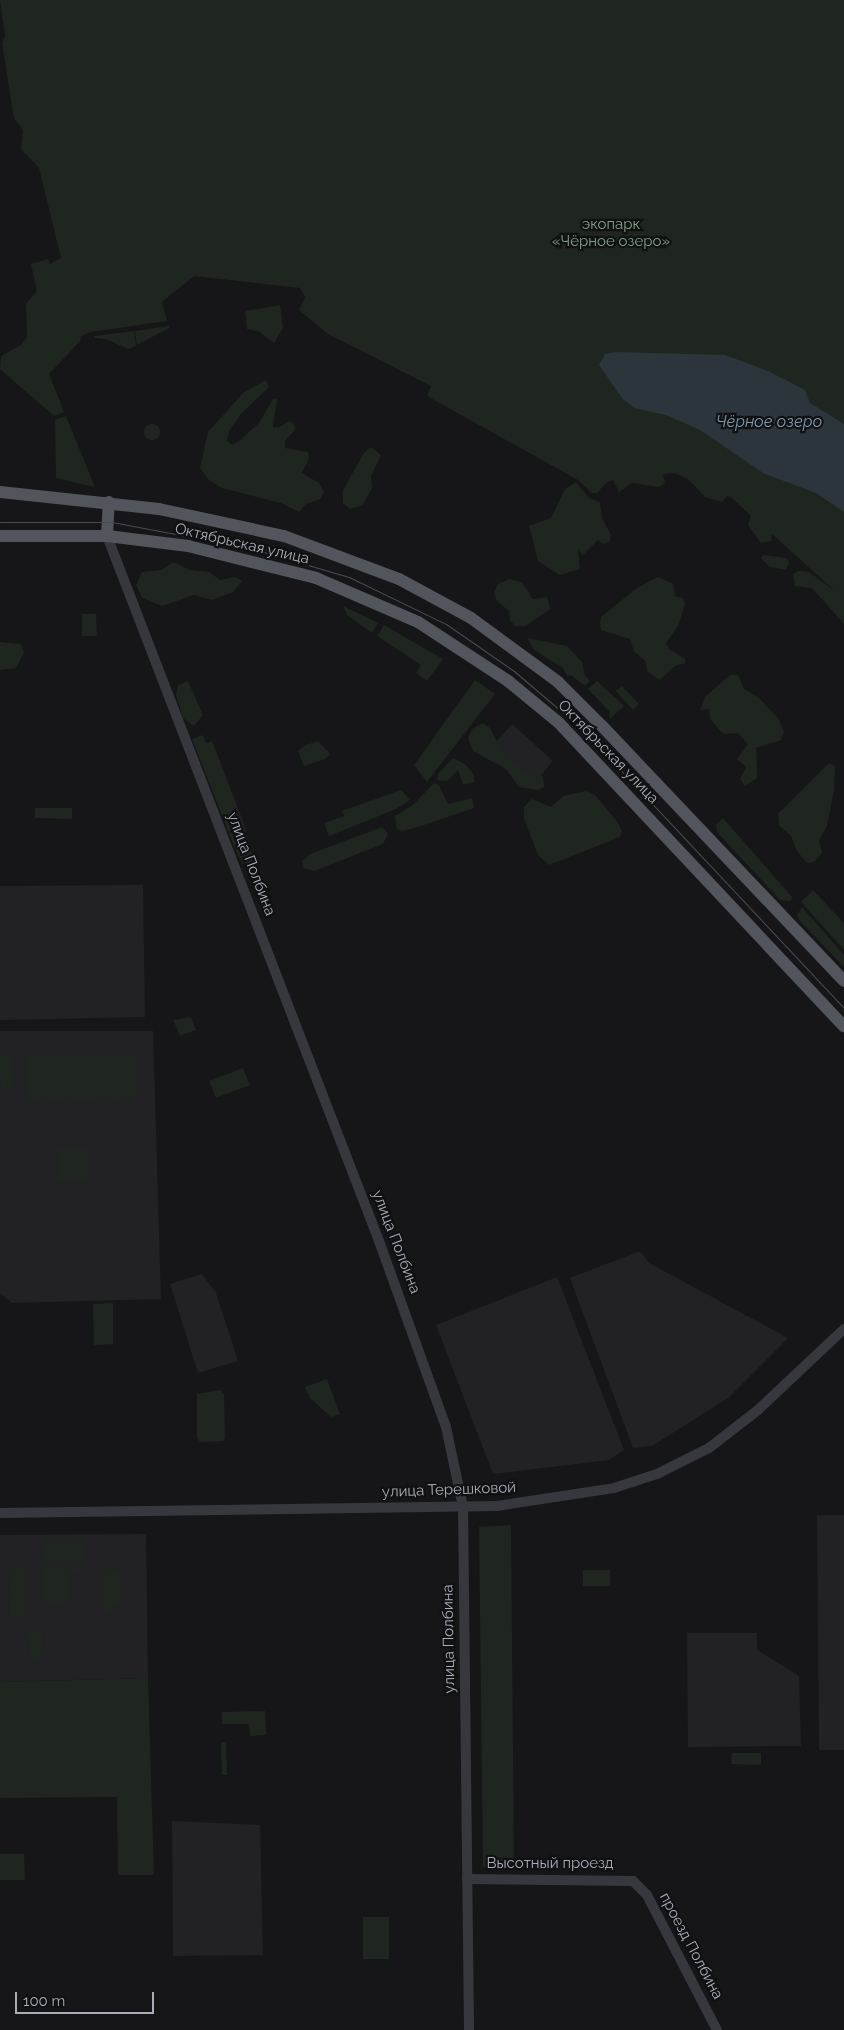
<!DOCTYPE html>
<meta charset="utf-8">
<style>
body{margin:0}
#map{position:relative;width:844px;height:2030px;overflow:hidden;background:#161618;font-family:Raleway,sans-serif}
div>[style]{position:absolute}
.built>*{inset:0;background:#222225}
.green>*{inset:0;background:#1e261f}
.round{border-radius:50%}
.water>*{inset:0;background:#2c353c}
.minor>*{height:10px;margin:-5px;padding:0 5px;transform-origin:5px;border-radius:5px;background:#37383d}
.major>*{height:12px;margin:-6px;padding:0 6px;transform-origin:6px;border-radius:6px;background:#53555c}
.tram>*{height:1px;margin:-0.5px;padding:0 0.5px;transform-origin:0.5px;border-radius:0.5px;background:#4a4c52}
span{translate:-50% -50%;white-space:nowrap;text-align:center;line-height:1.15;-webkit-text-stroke:4.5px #111113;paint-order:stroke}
.park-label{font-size:15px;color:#7fa381}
.street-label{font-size:15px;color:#a8adb8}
.water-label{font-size:16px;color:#7f9bb3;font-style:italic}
.scale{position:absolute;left:15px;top:1992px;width:139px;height:22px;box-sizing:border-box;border:2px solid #a8adb8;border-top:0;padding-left:6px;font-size:15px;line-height:18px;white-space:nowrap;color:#a8adb8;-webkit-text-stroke:4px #111113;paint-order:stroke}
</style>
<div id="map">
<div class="built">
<div style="clip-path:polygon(512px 724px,553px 761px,535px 782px,493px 745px)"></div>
<div style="clip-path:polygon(143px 885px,145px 1017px,0 1020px,0 886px)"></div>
<div style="clip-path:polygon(0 1031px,153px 1031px,161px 1299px,12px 1303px,0 1293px)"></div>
<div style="clip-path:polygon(640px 1251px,649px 1263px,788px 1338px,728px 1398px,652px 1446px,633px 1448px,570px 1278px)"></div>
<div style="clip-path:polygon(202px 1274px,216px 1293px,238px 1361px,198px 1373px,170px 1284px)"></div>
<div style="clip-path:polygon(557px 1277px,624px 1450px,609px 1460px,493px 1474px,436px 1325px)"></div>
<div style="clip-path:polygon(817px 1515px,844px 1515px,844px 1750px,819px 1750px)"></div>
<div style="clip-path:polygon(146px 1534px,148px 1678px,0 1682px,0 1535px)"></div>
<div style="clip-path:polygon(687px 1633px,757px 1633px,757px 1650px,799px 1676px,801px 1746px,688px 1747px)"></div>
<div style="clip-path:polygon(172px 1821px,260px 1825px,263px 1955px,173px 1956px)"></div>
</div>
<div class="green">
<div style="clip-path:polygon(0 0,844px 0,844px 624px,812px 588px,795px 586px,793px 574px,798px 571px,809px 572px,835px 591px,772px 534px,771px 541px,761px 543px,748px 525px,751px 516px,731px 497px,727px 496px,722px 502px,705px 497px,688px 479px,674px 473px,663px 474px,665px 483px,659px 487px,632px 483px,619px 492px,613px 480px,607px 482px,597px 493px,592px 493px,578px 480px,427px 396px,431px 386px,328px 334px,299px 310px,305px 297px,300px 288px,194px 276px,162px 302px,167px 321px,90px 332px,80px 337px,81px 340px,49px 374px,64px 412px,54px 416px,0 369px,1px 356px,21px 345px,27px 337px,26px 304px,37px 291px,31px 264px,48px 259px,50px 264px,61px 258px,39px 168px,21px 149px,23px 130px,14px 119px,2px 43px,5px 36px)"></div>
<div style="clip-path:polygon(280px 305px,283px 328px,274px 343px,258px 331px,247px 329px,245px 311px)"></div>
<div style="clip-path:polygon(169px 326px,169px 328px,137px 345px,135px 331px)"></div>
<div style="clip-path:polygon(134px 331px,136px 346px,128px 349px,106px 339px,95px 338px,94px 336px)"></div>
<div style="clip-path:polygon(266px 380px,269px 387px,241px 414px,229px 431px,227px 441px,232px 445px,239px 441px,259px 423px,273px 399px,277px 399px,273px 427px,278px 428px,289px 421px,294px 424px,295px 430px,285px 441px,285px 448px,308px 452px,309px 458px,302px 473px,319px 483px,324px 492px,320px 499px,306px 504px,299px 512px,281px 503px,222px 488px,209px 480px,200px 468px,208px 432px,244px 392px)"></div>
<div style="clip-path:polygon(66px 416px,95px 487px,56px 478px,55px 420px)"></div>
<div class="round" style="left:144px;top:424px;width:16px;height:16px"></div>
<div style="clip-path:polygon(371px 447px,381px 455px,371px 476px,372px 488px,363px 505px,350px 509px,343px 503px,343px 490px,364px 453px)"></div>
<div style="clip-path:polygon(576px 482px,589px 498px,600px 502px,602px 518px,611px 535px,609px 542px,603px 544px,598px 540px,583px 555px,578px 550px,580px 569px,560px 575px,538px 561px,529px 526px,551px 518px,565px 489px)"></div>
<div style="clip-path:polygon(763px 555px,787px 558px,789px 562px,786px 570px,770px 567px,761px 558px)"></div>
<div style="clip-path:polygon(173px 562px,190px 570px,209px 572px,220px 580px,235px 577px,242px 581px,233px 592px,212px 600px,194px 595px,162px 606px,142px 598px,136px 585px,142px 572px,161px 570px)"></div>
<div style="clip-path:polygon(658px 577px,673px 584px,675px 596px,683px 598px,685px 604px,678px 626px,666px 643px,669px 649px,685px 659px,685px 663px,675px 666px,660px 680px,648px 672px,645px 661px,634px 651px,630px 639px,601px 630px,600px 623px,601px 617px,637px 588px)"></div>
<div style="clip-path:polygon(509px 579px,522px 582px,533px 599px,547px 597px,550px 609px,526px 626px,515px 626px,510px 620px,509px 611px,497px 601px,494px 593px,498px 584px)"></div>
<div style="clip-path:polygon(343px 606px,378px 623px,372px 633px,347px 615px)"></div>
<div style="clip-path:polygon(82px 614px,96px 614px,97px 636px,82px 636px)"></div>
<div style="clip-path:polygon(384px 625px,443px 659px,427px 681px,416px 673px,421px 665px,377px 636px)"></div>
<div style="clip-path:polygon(527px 638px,567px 646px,582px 662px,585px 676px,590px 681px,585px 686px,571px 675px,567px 676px,563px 668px,534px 650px)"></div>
<div style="clip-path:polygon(0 642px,21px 644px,24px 653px,16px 668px,0 670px)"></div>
<div style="clip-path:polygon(730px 675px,738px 675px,744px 689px,758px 697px,778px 718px,784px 732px,781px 740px,756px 748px,757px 778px,745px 786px,740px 779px,746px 767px,737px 759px,748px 744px,738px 733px,723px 734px,710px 719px,709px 709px,700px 710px,706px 696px)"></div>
<div style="clip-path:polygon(475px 680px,495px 694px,427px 782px,414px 765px)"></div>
<div style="clip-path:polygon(188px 681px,203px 715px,194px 726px,183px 718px,176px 695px,178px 685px)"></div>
<div style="clip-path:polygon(597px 681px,624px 706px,610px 719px,609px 711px,588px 689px)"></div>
<div style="clip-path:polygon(622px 686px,639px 704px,633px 710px,616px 691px)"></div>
<div style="clip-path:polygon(483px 723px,490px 728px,502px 752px,526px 773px,543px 776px,544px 787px,538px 790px,519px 787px,506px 769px,473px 751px,468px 738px,472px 729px)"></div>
<div style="clip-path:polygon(203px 735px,206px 743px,212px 741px,244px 824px,254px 863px,243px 863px,238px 856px,192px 739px)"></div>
<div style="clip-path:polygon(318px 741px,330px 754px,325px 759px,304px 766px,298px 751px,306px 745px)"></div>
<div style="clip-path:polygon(453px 758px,465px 764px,474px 775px,474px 783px,463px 784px,458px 770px,447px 781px,437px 780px,438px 774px)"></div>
<div style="clip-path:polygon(829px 763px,835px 766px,834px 790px,827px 826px,819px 840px,822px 853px,814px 862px,807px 863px,797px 851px,791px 836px,779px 825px,778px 814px)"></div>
<div style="clip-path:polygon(434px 783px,439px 785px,448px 804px,472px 798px,474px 808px,418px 827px,402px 831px,397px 829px,395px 816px,414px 804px)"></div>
<div style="clip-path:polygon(401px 790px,410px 800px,396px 809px,329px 836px,324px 823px,344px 816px,342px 811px)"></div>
<div style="clip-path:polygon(586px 791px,595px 795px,618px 823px,622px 831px,620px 837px,549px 865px,538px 855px,524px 819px,524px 807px,532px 799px,551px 807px,563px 796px)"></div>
<div style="clip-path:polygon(35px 808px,72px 808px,72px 819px,35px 818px)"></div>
<div style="clip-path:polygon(723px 818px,793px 898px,790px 901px,780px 900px,717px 832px,716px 825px)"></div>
<div style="clip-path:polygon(382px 827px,388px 834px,383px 844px,314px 871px,303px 868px,302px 861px,310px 854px)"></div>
<div style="clip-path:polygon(813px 890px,844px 923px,844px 950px,801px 902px)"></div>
<div style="clip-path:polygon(802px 907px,844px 955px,844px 967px,799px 920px,797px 915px)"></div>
<div style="clip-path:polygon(191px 1017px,196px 1030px,180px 1036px,173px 1020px)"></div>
<div style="clip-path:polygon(9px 1053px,13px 1058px,14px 1085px,12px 1090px,1px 1091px,0 1054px)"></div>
<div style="clip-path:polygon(135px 1055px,135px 1098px,29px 1099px,29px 1056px)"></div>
<div style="clip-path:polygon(243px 1068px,250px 1085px,216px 1098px,209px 1081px)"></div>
<div style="clip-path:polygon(58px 1149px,87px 1149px,87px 1179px,58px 1179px)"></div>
<div style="clip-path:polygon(113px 1303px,113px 1344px,94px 1345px,93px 1304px)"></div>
<div style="clip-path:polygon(327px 1379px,340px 1414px,331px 1417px,310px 1398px,305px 1387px)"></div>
<div style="clip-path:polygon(220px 1390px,224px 1394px,225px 1438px,223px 1441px,200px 1442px,197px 1438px,197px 1394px)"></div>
<div style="clip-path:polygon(511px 1525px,514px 1867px,483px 1867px,479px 1527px)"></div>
<div style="clip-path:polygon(44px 1543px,84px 1543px,84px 1561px,44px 1561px)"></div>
<div style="clip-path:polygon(42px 1567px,79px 1567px,79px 1571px,69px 1571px,69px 1604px,43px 1605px)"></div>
<div style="clip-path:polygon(104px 1568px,120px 1571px,120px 1606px,111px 1606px,111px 1612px,104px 1612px)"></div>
<div style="clip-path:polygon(13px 1569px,25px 1569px,25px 1615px,10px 1616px,9px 1573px)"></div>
<div style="clip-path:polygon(583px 1570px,610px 1570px,610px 1586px,583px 1586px)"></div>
<div style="clip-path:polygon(29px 1631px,42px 1631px,43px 1654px,39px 1659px,30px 1660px)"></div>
<div style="clip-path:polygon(148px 1678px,154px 1875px,118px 1875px,117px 1797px,0 1798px,0 1682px)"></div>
<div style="clip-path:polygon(265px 1711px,266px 1735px,250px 1736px,249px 1724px,222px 1724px,222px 1712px)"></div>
<div style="clip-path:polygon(221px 1742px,226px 1742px,227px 1775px,222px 1775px)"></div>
<div style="clip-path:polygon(732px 1753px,761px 1753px,761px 1765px,731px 1764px)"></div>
<div style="clip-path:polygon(0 1854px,24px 1854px,25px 1880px,0 1880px)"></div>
<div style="clip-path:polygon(363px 1917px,389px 1917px,389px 1959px,363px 1959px)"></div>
</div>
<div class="water">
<div style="clip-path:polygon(616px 352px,725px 355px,768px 371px,805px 390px,810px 403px,844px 424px,844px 512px,816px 493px,763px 473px,700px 430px,666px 415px,634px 408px,622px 398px,599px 365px,605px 354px)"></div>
</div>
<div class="minor">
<div style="left:107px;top:536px;width:756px;rotate:68.9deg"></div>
<div style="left:379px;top:1241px;width:198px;rotate:70.2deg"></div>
<div style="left:446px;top:1427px;width:82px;rotate:78deg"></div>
<div style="left:463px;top:1507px;width:523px;rotate:89.34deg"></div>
<div style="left:0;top:1513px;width:497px;rotate:-0.8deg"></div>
<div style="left:497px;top:1506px;width:118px;rotate:-8.7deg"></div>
<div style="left:614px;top:1488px;width:45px;rotate:-18deg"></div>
<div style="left:657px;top:1474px;width:58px;rotate:-26.6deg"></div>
<div style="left:709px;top:1448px;width:62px;rotate:-37.8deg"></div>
<div style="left:758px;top:1410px;width:118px;rotate:-43.3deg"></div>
<div style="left:467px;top:1879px;width:166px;rotate:0.7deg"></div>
<div style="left:633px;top:1881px;width:20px;rotate:45deg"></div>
<div style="left:647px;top:1895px;width:152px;rotate:62.6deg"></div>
</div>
<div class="major">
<div style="left:0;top:492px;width:160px;rotate:6.1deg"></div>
<div style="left:159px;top:509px;width:128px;rotate:12.2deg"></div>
<div style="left:284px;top:536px;width:123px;rotate:20.5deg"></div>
<div style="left:399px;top:579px;width:82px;rotate:28.4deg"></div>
<div style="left:471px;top:618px;width:108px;rotate:36.3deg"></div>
<div style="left:558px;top:682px;width:64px;rotate:45deg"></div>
<div style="left:603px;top:727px;width:350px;rotate:46.5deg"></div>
<div style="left:0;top:536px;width:107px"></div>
<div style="left:107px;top:536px;width:82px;rotate:7deg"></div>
<div style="left:188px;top:546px;width:132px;rotate:14deg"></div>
<div style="left:316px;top:578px;width:111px;rotate:23.3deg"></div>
<div style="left:418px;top:622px;width:108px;rotate:33.2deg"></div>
<div style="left:508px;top:681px;width:66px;rotate:39.5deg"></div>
<div style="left:559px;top:723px;width:416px;rotate:46.8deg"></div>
<div style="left:107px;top:536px;width:34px;rotate:-87deg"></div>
</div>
<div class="tram">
<div style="left:0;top:522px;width:112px"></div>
<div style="left:112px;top:522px;width:140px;rotate:10.7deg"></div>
<div style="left:250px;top:548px;width:103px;rotate:16.3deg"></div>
<div style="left:349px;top:577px;width:108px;rotate:25.9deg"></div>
<div style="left:446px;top:624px;width:83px;rotate:34.7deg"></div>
<div style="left:514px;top:671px;width:88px;rotate:40.4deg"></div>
<div style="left:581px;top:728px;width:384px;rotate:46.8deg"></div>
</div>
<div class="park-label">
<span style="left:611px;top:233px">экопарк<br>«Чёрное озеро»</span>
</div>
<div class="street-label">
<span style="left:242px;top:544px;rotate:13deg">Октябрьская улица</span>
<span style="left:608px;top:752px;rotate:46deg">Октябрьская улица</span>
<span style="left:251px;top:864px;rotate:69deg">улица Полбина</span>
<span style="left:396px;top:1242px;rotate:69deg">улица Полбина</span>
<span style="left:449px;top:1490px;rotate:-2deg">улица Терешковой</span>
<span style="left:449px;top:1639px;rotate:-91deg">улица Полбина</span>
<span style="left:550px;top:1864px">Высотный проезд</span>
<span style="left:691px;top:1946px;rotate:62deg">проезд Полбина</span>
</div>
<div class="water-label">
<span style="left:769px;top:422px">Чёрное озеро</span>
</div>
<div class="scale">100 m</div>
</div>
